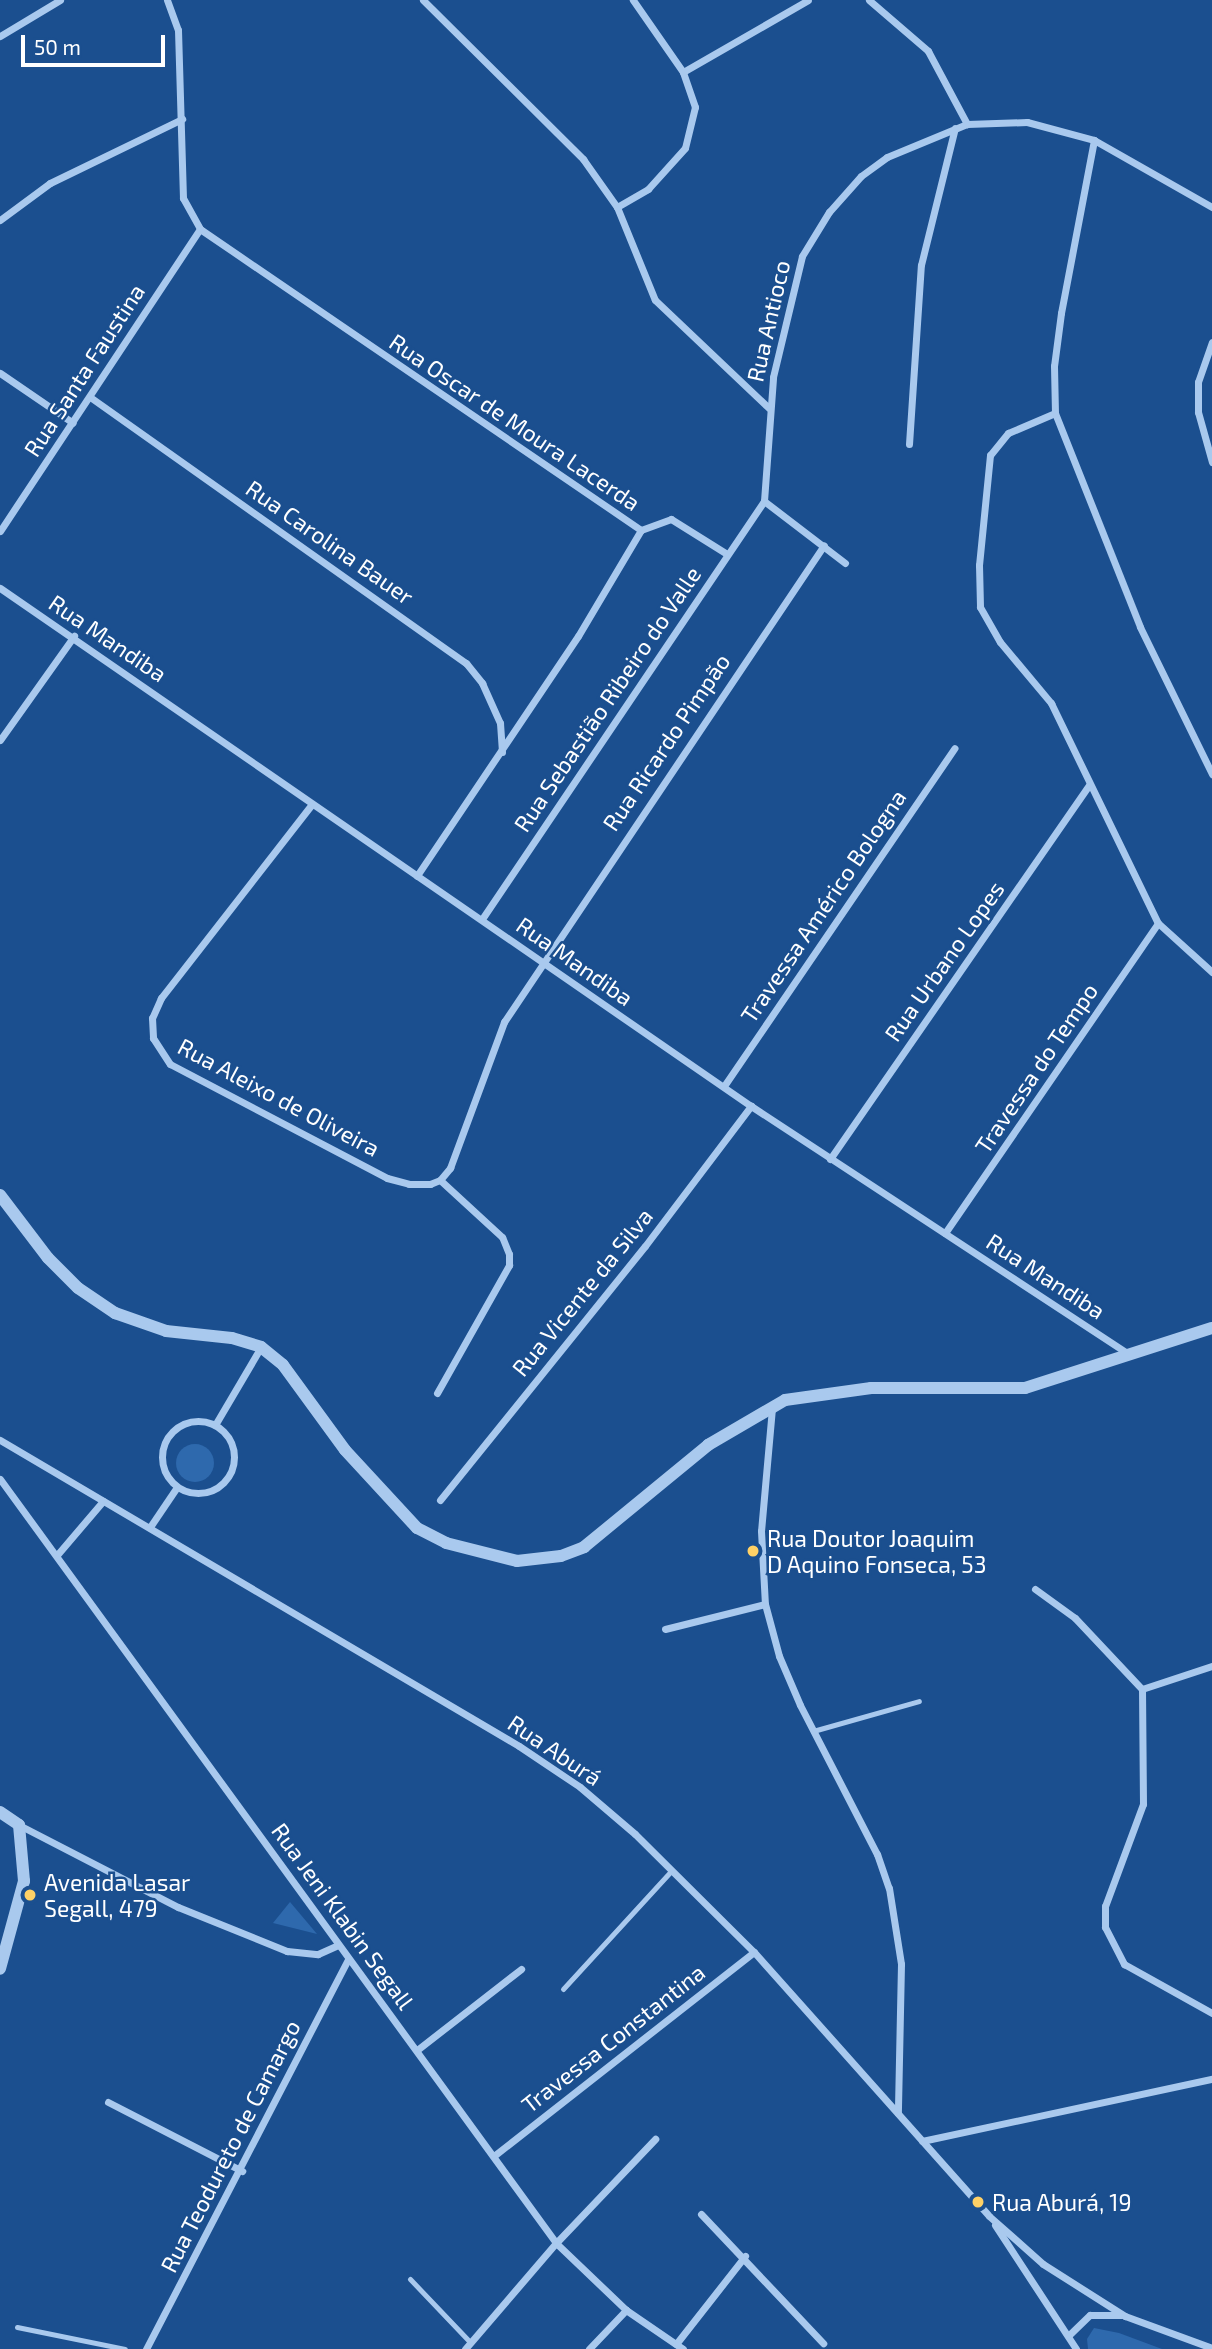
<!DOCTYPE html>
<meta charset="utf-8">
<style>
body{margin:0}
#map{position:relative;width:1212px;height:2349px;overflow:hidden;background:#1b4f8f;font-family:"Exo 2",sans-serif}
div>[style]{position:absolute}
.green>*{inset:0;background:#2e69ad}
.round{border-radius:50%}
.service>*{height:5px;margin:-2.5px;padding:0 2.5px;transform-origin:2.5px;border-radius:2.5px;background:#a9c9ee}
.minor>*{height:7px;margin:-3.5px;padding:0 3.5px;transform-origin:3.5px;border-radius:3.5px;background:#a9c9ee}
.minor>.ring{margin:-3.5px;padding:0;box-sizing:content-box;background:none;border:7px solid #a9c9ee;border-radius:50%}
.tertiary>*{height:12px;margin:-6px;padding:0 6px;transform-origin:6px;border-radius:6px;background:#a9c9ee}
.dots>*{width:19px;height:19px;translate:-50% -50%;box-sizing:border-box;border:4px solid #1b4f8f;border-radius:50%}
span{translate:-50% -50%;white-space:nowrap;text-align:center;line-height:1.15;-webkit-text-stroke:5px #1b4f8f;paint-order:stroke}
.street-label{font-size:23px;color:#fff}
.poi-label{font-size:23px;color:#fff}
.left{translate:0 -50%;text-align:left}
.scale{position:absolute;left:21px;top:35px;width:144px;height:32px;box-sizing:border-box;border:4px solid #fff;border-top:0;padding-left:9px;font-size:21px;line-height:24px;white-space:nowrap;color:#fff;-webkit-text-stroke:5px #1b4f8f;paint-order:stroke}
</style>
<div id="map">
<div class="green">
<div class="round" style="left:176px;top:1444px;width:38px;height:38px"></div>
<div style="clip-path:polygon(290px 1902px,317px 1934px,273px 1923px)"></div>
<div style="clip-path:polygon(1094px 2328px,1119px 2333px,1162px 2349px,1088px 2349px,1087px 2339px)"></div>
</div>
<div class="service">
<div style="left:813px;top:1731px;width:110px;rotate:-15.8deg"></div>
<div style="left:563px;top:1989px;width:160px;rotate:-47.5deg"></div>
<div style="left:410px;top:2279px;width:87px;rotate:46.4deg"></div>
<div style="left:17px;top:2327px;width:110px;rotate:11.5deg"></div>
</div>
<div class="minor">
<div style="left:167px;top:0;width:32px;rotate:70deg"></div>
<div style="left:178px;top:30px;width:168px;rotate:88.3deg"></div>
<div style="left:183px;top:198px;width:35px;rotate:61deg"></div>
<div style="left:200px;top:229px;width:534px;rotate:34.32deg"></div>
<div style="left:641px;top:530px;width:123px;rotate:120.7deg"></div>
<div style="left:578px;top:636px;width:289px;rotate:123.9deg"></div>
<div style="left:423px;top:0;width:226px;rotate:44.8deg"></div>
<div style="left:583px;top:159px;width:59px;rotate:54.7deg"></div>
<div style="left:617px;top:207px;width:100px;rotate:67.8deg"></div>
<div style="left:655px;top:300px;width:157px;rotate:43.5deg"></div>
<div style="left:869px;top:0;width:78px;rotate:40.8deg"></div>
<div style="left:928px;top:51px;width:83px;rotate:61.9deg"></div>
<div style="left:0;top:36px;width:70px;rotate:-31deg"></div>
<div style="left:683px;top:72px;width:144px;rotate:-29.9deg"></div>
<div style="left:1094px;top:140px;width:176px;rotate:100.8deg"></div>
<div style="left:1061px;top:313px;width:53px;rotate:97.5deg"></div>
<div style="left:1054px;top:366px;width:47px;rotate:88.8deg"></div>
<div style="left:1055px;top:413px;width:230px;rotate:68.3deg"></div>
<div style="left:1140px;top:627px;width:164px;rotate:63.9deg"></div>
<div style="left:617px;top:207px;width:36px;rotate:-30deg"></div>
<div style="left:648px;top:189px;width:55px;rotate:-47.9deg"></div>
<div style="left:685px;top:148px;width:42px;rotate:-76.3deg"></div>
<div style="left:695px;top:107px;width:37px;rotate:-109deg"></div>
<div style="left:683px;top:72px;width:88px;rotate:-124.8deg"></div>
<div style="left:0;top:220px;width:62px;rotate:-36.5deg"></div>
<div style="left:50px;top:183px;width:147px;rotate:-25.9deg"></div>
<div style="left:1212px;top:342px;width:42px;rotate:109.3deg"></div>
<div style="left:1198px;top:382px;width:30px;rotate:90deg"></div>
<div style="left:1198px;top:412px;width:52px;rotate:74.4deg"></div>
<div style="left:0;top:373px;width:88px;rotate:34.4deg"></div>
<div style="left:90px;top:397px;width:461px;rotate:35.3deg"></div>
<div style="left:466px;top:663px;width:26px;rotate:51deg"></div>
<div style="left:482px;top:683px;width:44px;rotate:65.8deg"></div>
<div style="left:500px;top:723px;width:29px;rotate:86deg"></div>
<div style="left:1055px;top:413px;width:51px;rotate:156.9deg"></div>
<div style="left:1008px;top:433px;width:28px;rotate:129deg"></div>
<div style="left:990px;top:455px;width:111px;rotate:95.7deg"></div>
<div style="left:979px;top:565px;width:42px;rotate:88.6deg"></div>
<div style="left:980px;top:607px;width:40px;rotate:60.3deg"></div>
<div style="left:1000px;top:642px;width:80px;rotate:50.1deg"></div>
<div style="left:1051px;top:703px;width:245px;rotate:64.1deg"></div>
<div style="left:1158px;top:923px;width:73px;rotate:42.2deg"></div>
<div style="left:909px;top:444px;width:179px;rotate:-86.2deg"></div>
<div style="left:921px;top:265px;width:141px;rotate:-76.1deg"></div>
<div style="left:764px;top:501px;width:124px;rotate:-85.8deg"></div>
<div style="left:773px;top:377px;width:124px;rotate:-76.5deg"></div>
<div style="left:802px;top:256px;width:52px;rotate:-58.5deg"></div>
<div style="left:829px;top:212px;width:48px;rotate:-48.4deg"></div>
<div style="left:861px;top:176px;width:32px;rotate:-36deg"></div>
<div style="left:887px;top:157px;width:87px;rotate:-22.4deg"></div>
<div style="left:967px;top:124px;width:60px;rotate:-1.9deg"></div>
<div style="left:1027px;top:122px;width:69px;rotate:15deg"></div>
<div style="left:1094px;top:140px;width:136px;rotate:29.6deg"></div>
<div style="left:764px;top:501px;width:102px;rotate:37.4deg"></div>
<div style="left:641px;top:530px;width:32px;rotate:-20deg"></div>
<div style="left:671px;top:519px;width:66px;rotate:32deg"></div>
<div style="left:0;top:531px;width:362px;rotate:-56.5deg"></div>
<div style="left:0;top:588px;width:912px;rotate:34.6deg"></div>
<div style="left:751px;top:1106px;width:452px;rotate:33.3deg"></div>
<div style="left:0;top:740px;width:128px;rotate:-54.6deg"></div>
<div style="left:312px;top:804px;width:246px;rotate:127.9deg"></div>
<div style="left:161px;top:998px;width:22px;rotate:114deg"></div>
<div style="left:152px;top:1018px;width:20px;rotate:87deg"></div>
<div style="left:153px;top:1038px;width:31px;rotate:57deg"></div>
<div style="left:170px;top:1064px;width:245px;rotate:27.7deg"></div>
<div style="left:387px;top:1178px;width:23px;rotate:15deg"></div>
<div style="left:409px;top:1184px;width:21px"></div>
<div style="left:430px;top:1184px;width:11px;rotate:-22deg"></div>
<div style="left:440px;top:1180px;width:16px;rotate:-50deg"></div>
<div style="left:450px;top:1168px;width:156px;rotate:-69.7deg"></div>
<div style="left:504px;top:1022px;width:574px;rotate:-56.14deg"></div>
<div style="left:482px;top:919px;width:504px;rotate:-55.99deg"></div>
<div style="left:724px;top:1086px;width:409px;rotate:-55.7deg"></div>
<div style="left:830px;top:1159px;width:455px;rotate:-55.3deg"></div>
<div style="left:945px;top:1233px;width:376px;rotate:-55.5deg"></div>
<div style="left:437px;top:1393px;width:147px;rotate:-60.6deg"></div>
<div style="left:509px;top:1265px;width:11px;rotate:-90deg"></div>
<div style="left:509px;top:1254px;width:18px;rotate:-112deg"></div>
<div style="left:502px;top:1237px;width:84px;rotate:-137.4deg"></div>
<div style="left:772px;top:1408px;width:123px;rotate:95.1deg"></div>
<div style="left:761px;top:1531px;width:73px;rotate:86.9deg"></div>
<div style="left:765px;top:1604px;width:54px;rotate:74.9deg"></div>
<div style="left:779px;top:1656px;width:53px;rotate:66.8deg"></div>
<div style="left:800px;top:1705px;width:168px;rotate:62.7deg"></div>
<div style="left:877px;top:1854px;width:36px;rotate:71deg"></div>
<div style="left:889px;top:1888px;width:77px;rotate:81deg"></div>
<div style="left:901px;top:1964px;width:149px;rotate:91.2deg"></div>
<div class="ring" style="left:162px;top:1421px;width:65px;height:65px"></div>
<div style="left:215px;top:1425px;width:91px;rotate:-59.5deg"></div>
<div style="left:0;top:1440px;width:602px;rotate:30.52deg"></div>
<div style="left:519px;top:1746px;width:73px;rotate:33.9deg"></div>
<div style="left:580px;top:1787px;width:72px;rotate:40.5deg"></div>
<div style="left:635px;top:1834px;width:168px;rotate:44.8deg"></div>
<div style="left:754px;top:1952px;width:353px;rotate:48.3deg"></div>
<div style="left:989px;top:2216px;width:72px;rotate:41.6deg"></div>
<div style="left:1043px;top:2264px;width:97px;rotate:32.4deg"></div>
<div style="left:1125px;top:2316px;width:93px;rotate:20.2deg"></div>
<div style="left:0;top:1479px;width:945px;rotate:53.95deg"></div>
<div style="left:556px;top:2243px;width:97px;rotate:43.7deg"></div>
<div style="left:626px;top:2310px;width:69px;rotate:34.4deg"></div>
<div style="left:440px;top:1500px;width:326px;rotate:-51.1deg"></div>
<div style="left:645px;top:1246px;width:176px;rotate:-52.9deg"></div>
<div style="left:150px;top:1527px;width:48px;rotate:-56deg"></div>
<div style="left:57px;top:1555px;width:71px;rotate:-49.6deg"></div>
<div style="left:1035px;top:1589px;width:49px;rotate:35.9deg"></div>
<div style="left:1075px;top:1618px;width:98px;rotate:46.7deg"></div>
<div style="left:1142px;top:1689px;width:115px;rotate:89.5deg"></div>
<div style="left:1143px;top:1804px;width:109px;rotate:110.4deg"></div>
<div style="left:1105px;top:1906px;width:21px;rotate:90deg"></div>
<div style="left:1105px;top:1927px;width:42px;rotate:62.8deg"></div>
<div style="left:1124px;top:1964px;width:101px;rotate:29.1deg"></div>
<div style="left:665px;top:1629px;width:103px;rotate:-14deg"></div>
<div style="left:1142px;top:1689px;width:74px;rotate:-18.2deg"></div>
<div style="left:19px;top:1825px;width:179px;rotate:27.3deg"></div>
<div style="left:178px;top:1907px;width:118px;rotate:22deg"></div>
<div style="left:287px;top:1951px;width:31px;rotate:6deg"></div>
<div style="left:318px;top:1954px;width:22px;rotate:-24deg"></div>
<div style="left:417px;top:2050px;width:132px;rotate:-37.9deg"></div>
<div style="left:108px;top:2102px;width:151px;rotate:27.2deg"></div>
<div style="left:922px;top:2141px;width:297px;rotate:-12.1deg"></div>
<div style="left:495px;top:2155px;width:329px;rotate:-38.1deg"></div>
<div style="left:701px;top:2214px;width:178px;rotate:46.6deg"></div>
<div style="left:995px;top:2225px;width:148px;rotate:56.8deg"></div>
<div style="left:1069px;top:2335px;width:29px;rotate:-44deg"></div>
<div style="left:1090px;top:2315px;width:31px"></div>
<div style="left:676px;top:2344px;width:112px;rotate:-51.9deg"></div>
<div style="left:146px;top:2349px;width:439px;rotate:-62.6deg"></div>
<div style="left:465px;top:2349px;width:140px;rotate:-49.4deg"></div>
<div style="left:556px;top:2243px;width:144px;rotate:-46.4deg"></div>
<div style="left:589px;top:2349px;width:54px;rotate:-46.5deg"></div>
</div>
<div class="tertiary">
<div style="left:0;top:1195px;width:79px;rotate:52.7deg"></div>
<div style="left:48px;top:1258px;width:42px;rotate:45deg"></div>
<div style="left:78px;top:1288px;width:45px;rotate:34deg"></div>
<div style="left:115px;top:1313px;width:54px;rotate:19.4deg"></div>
<div style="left:166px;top:1331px;width:66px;rotate:6.1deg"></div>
<div style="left:232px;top:1338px;width:30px;rotate:17deg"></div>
<div style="left:261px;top:1347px;width:28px;rotate:39deg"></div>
<div style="left:283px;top:1365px;width:105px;rotate:53.9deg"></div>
<div style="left:345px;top:1450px;width:106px;rotate:47.3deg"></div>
<div style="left:417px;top:1528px;width:33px;rotate:27deg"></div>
<div style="left:446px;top:1543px;width:73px;rotate:14.2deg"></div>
<div style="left:517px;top:1561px;width:44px;rotate:-6.5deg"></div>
<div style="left:561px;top:1556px;width:25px;rotate:-21deg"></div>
<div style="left:584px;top:1547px;width:161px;rotate:-39.4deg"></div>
<div style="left:708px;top:1445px;width:89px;rotate:-30.3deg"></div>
<div style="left:785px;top:1400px;width:87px;rotate:-7.9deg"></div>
<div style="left:871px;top:1388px;width:154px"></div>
<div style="left:1025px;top:1388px;width:196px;rotate:-17.8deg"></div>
<div style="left:0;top:1812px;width:23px;rotate:34deg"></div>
<div style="left:19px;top:1825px;width:56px;rotate:84.9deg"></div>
<div style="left:24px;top:1881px;width:91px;rotate:105.3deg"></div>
</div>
<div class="dots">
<div style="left:753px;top:1551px;background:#ffd166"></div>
<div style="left:30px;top:1895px;background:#ffd166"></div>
<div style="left:978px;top:2202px;background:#ffd166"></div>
</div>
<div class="street-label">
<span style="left:768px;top:321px;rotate:-77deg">Rua Antioco</span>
<span style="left:84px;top:370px;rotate:-57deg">Rua Santa Faustina</span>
<span style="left:515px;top:422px;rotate:34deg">Rua Oscar de Moura Lacerda</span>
<span style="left:330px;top:542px;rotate:35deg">Rua Carolina Bauer</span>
<span style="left:108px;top:638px;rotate:34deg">Rua Mandiba</span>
<span style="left:607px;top:699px;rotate:-56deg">Rua Sebastião Ribeiro do Valle</span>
<span style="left:666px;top:742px;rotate:-56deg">Rua Ricardo Pimpão</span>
<span style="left:823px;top:906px;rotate:-56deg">Travessa Américo Bologna</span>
<span style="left:575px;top:961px;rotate:35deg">Rua Mandiba</span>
<span style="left:944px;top:961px;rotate:-55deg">Rua Urbano Lopes</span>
<span style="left:1036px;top:1068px;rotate:-56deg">Travessa do Tempo</span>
<span style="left:279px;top:1097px;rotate:28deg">Rua Aleixo de Oliveira</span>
<span style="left:1046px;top:1276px;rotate:33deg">Rua Mandiba</span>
<span style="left:582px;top:1292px;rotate:-51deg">Rua Vicente da Silva</span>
<span style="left:555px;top:1750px;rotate:34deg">Rua Aburá</span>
<span style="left:343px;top:1916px;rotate:54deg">Rua Jeni Klabin Segall</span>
<span style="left:613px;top:2038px;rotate:-38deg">Travessa Constantina</span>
<span style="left:230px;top:2146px;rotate:-63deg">Rua Teodureto de Camargo</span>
</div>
<div class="poi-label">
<span class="left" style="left:767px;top:1551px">Rua Doutor Joaquim<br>D Aquino Fonseca, 53</span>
<span class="left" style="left:44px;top:1895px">Avenida Lasar<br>Segall, 479</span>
<span class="left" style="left:992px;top:2202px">Rua Aburá, 19</span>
</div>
<div class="scale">50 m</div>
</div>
